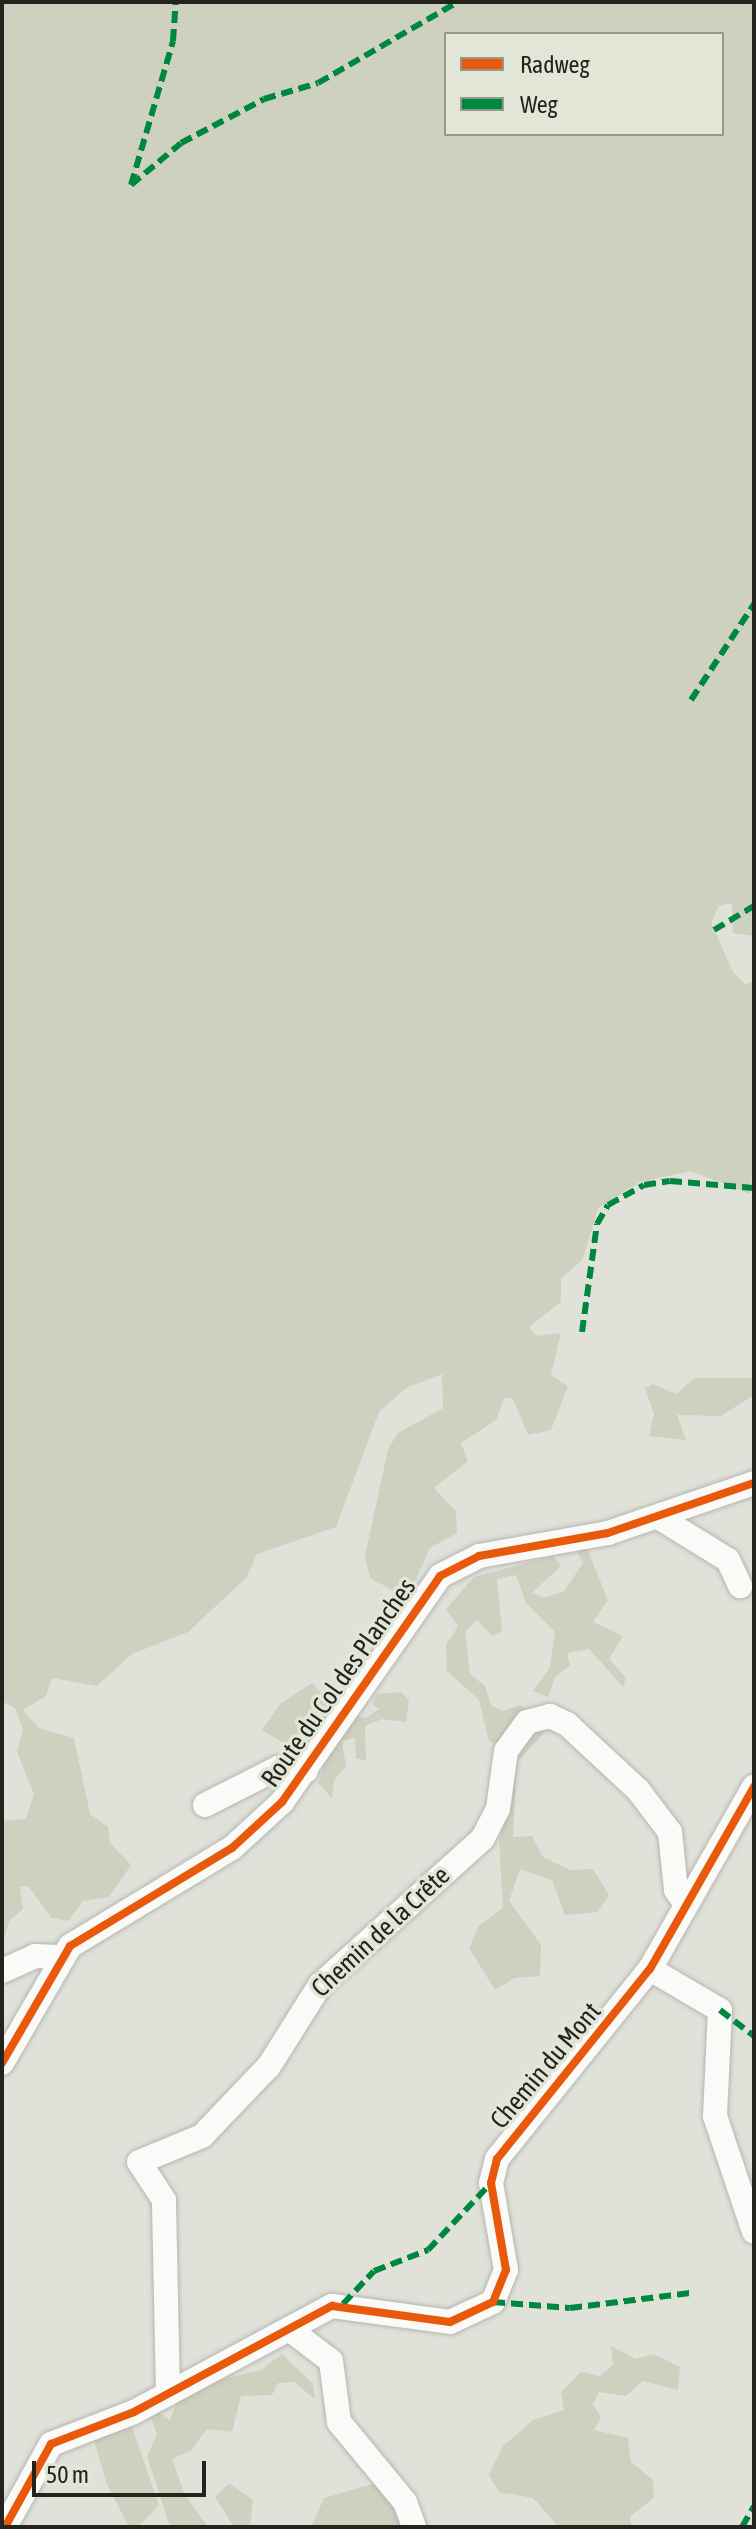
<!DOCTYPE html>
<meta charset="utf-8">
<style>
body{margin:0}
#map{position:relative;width:756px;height:2529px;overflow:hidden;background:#e0e2da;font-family:"Asap Condensed",sans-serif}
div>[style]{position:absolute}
.green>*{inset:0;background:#ced0c0}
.roads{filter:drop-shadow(0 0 2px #b5b6b0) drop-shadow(0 0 2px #b5b6b0)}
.minor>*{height:24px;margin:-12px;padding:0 12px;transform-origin:12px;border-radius:12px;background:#fafbf9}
.quiet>*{height:6px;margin-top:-3px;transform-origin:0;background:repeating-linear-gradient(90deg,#00873e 0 12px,transparent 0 18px)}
.cycleway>*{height:8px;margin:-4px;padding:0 4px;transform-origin:4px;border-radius:4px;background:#e8590c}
span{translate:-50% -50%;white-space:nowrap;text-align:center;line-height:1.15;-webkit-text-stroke:7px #e3e5d6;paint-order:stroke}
.street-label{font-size:26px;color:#23241e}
.frame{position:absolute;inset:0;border:4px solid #23241e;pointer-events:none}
.legend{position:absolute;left:444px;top:32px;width:280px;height:104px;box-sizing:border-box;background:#e3e5d6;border:2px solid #96988c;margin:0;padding:10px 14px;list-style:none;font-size:24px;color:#23241e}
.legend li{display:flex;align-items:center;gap:16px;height:40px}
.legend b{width:40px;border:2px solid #96988c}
.scale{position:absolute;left:32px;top:2461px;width:174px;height:36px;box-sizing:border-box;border:4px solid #23241e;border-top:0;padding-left:10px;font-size:24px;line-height:28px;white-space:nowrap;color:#23241e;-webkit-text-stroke:6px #e3e5d6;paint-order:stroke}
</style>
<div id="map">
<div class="green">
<div style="clip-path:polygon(evenodd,2px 2px,754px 2px,754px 936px,733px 933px,732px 903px,719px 906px,711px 923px,733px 972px,745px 984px,754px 982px,754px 1161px,750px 1194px,691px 1171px,640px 1182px,598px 1208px,583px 1259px,561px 1279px,561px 1302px,529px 1327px,536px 1336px,561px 1333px,551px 1375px,568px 1386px,551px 1430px,528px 1435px,513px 1399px,505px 1397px,496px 1420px,461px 1443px,468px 1461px,434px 1488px,456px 1511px,457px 1533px,430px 1548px,412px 1588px,398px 1593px,370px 1578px,365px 1556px,388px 1449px,398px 1433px,443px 1408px,442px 1374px,406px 1388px,379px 1412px,336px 1527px,257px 1554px,246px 1578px,188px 1632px,132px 1654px,97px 1686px,52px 1678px,46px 1696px,23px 1710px,39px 1728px,74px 1738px,90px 1814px,108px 1827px,110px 1843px,131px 1865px,109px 1897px,83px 1901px,68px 1921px,52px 1918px,28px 1886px,20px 1887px,23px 1909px,9px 1921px,2px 1946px,2px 1821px,26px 1819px,34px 1794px,17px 1752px,23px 1730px,15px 1708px,2px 1701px,2px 2px,722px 34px,722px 134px,446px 134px,446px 34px,722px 34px)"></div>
<div style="clip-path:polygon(695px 1378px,754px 1378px,754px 1395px,721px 1416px,677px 1415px,686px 1440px,649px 1436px,654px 1414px,645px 1388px,653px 1384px,676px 1394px)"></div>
<div style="clip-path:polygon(586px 1546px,608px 1600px,593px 1622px,623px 1636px,609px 1659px,626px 1678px,623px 1687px,589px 1649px,567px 1653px,570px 1665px,555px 1677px,548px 1697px,533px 1691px,550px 1667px,555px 1632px,526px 1603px,516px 1575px,497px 1579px,502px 1631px,492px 1636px,477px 1620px,465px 1632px,470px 1674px,485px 1686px,491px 1705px,502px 1711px,521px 1705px,526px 1710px,517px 1719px,547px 1730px,517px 1762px,513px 1837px,532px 1836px,543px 1857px,570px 1870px,593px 1869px,609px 1895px,598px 1912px,565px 1915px,552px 1880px,520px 1869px,509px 1901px,541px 1945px,540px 1976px,515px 1978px,495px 1990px,469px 1948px,478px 1927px,503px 1907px,499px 1840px,508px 1807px,500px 1747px,489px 1741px,479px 1700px,447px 1671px,446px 1645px,458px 1626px,446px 1609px,474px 1577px,553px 1556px,561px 1566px,532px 1593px,544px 1598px,564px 1591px,583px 1563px,575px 1549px)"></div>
<div style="clip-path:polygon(312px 1683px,336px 1711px,366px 1718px,379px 1709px,372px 1704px,377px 1694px,401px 1692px,409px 1700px,406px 1722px,382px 1719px,365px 1726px,366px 1761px,356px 1758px,355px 1738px,342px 1741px,346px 1767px,334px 1780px,332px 1798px,318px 1783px,324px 1767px,262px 1730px,280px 1704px)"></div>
<div style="clip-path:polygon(611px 2346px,636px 2359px,654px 2354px,680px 2367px,678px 2390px,643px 2381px,626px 2396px,599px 2392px,593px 2404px,601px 2418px,594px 2430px,628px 2438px,631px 2462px,653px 2480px,654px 2498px,630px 2516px,632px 2527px,559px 2527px,533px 2498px,499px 2492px,489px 2475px,503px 2446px,533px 2420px,564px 2410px,561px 2392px,581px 2372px,600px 2376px,613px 2365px)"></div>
<div style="clip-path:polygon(282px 2354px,313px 2384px,315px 2399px,294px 2382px,278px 2383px,272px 2395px,241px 2396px,232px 2432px,207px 2429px,191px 2450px,172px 2459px,185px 2495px,208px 2527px,170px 2527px,147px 2456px,157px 2435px,151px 2417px,155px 2410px,170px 2420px,177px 2402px,208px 2383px,261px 2370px)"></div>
<div style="clip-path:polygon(132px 2427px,159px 2505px,138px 2527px,129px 2527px,106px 2482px,94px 2440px)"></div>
<div style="clip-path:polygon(386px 2480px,429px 2527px,311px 2527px,324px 2498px)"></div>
<div style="clip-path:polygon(229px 2483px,253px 2500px,250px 2527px,234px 2527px,215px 2497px)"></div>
</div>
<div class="roads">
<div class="minor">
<div style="left:660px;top:1518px;width:80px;rotate:31.7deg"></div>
<div style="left:728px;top:1560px;width:29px;rotate:65deg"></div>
<div style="left:205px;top:1805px;width:82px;rotate:-26.9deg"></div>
<div style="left:278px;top:1768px;width:28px;rotate:6deg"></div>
<div style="left:650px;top:1969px;width:81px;rotate:30.4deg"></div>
<div style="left:720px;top:2010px;width:106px;rotate:92.7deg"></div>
<div style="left:715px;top:2116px;width:122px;rotate:71.4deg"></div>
<div style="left:2px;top:1971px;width:36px;rotate:-24deg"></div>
<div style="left:35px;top:1956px;width:25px;rotate:2deg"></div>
<div style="left:2px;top:2063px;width:135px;rotate:-59.8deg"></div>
<div style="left:70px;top:1946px;width:189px;rotate:-31.2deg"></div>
<div style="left:232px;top:1848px;width:68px;rotate:-42.6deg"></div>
<div style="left:282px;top:1802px;width:276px;rotate:-55deg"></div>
<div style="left:440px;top:1576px;width:44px;rotate:-27.1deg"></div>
<div style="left:479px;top:1556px;width:131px;rotate:-10.1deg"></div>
<div style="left:608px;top:1533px;width:154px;rotate:-18.9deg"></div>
<div style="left:289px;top:2329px;width:53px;rotate:37.3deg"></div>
<div style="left:331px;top:2361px;width:62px;rotate:82.5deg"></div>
<div style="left:339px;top:2422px;width:104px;rotate:50.5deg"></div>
<div style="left:405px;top:2502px;width:27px;rotate:70deg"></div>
<div style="left:168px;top:2394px;width:194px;rotate:-91.2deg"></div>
<div style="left:164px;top:2200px;width:45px;rotate:-123.3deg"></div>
<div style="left:139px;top:2162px;width:68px;rotate:-22.4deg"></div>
<div style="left:202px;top:2136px;width:97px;rotate:-46.3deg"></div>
<div style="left:269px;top:2066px;width:96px;rotate:-57.8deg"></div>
<div style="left:320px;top:1985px;width:219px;rotate:-42deg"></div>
<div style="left:483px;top:1838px;width:33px;rotate:-63deg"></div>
<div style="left:498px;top:1809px;width:59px;rotate:-82.1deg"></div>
<div style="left:506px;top:1751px;width:36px;rotate:-54deg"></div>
<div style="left:527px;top:1722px;width:24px;rotate:-15deg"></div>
<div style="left:550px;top:1716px;width:19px;rotate:25deg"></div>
<div style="left:567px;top:1724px;width:97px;rotate:42.9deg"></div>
<div style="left:638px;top:1790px;width:53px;rotate:52.7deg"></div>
<div style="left:670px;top:1832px;width:58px;rotate:84.1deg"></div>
<div style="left:676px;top:1890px;width:16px;rotate:55deg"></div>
<div style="left:5px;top:2527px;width:95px;rotate:-61deg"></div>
<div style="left:51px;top:2444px;width:89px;rotate:-21.1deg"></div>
<div style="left:134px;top:2412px;width:225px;rotate:-28.2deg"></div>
<div style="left:332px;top:2306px;width:119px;rotate:7.7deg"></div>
<div style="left:450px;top:2322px;width:47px;rotate:-24.9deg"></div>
<div style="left:493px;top:2302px;width:35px;rotate:-68deg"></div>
<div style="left:506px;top:2270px;width:88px;rotate:-99.8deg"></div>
<div style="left:491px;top:2183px;width:25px;rotate:-76deg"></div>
<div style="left:497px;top:2159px;width:244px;rotate:-51.2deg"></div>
<div style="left:650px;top:1969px;width:210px;rotate:-60.3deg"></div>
</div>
</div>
<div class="quiet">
<div style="left:131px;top:185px;width:65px;rotate:-40deg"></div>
<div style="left:181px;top:143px;width:94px;rotate:-27.9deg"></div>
<div style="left:264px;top:99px;width:56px;rotate:-16.5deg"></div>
<div style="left:318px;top:83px;width:162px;rotate:-30.1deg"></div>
<div style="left:131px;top:185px;width:150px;rotate:-73.7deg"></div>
<div style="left:173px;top:41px;width:39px;rotate:-86deg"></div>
<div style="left:691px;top:700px;width:115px;rotate:-56.7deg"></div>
<div style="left:714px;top:930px;width:47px;rotate:-31deg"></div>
<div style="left:582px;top:1332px;width:109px;rotate:-82.1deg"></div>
<div style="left:597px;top:1224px;width:22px;rotate:-60deg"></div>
<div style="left:608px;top:1205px;width:41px;rotate:-29.1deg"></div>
<div style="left:644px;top:1185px;width:26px;rotate:-9deg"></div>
<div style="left:670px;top:1181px;width:84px;rotate:4.8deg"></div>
<div style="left:720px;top:2010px;width:43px;rotate:37.4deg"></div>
<div style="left:493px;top:2302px;width:77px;rotate:4.5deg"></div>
<div style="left:570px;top:2308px;width:121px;rotate:-7.1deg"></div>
<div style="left:343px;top:2304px;width:45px;rotate:-46.8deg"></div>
<div style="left:374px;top:2271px;width:58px;rotate:-21.3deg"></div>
<div style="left:428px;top:2250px;width:92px;rotate:-46.8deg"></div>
<div style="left:742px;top:2527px;width:24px;rotate:-60deg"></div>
</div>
<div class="cycleway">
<div style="left:2px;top:2063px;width:135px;rotate:-59.8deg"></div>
<div style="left:70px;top:1946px;width:189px;rotate:-31.2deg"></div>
<div style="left:232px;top:1848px;width:68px;rotate:-42.6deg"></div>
<div style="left:282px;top:1802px;width:276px;rotate:-55deg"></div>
<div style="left:440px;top:1576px;width:44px;rotate:-27.1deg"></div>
<div style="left:479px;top:1556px;width:131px;rotate:-10.1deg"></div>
<div style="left:608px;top:1533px;width:154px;rotate:-18.9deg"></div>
<div style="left:5px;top:2527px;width:95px;rotate:-61deg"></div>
<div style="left:51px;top:2444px;width:89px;rotate:-21.1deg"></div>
<div style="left:134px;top:2412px;width:225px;rotate:-28.2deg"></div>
<div style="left:332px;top:2306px;width:119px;rotate:7.7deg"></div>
<div style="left:450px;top:2322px;width:47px;rotate:-24.9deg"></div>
<div style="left:493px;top:2302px;width:35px;rotate:-68deg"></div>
<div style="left:506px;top:2270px;width:88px;rotate:-99.8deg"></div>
<div style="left:491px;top:2183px;width:25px;rotate:-76deg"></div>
<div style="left:497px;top:2159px;width:244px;rotate:-51.2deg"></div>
<div style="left:650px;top:1969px;width:210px;rotate:-60.3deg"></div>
</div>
<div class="street-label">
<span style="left:339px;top:1683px;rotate:-55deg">Route du Col des Planches</span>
<span style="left:381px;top:1932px;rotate:-43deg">Chemin de la Crête</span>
<span style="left:546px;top:2066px;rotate:-50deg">Chemin du Mont</span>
</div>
<div class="frame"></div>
<ul class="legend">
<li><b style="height:10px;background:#e8590c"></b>Radweg</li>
<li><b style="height:10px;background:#00873e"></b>Weg</li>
</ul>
<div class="scale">50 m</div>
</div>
